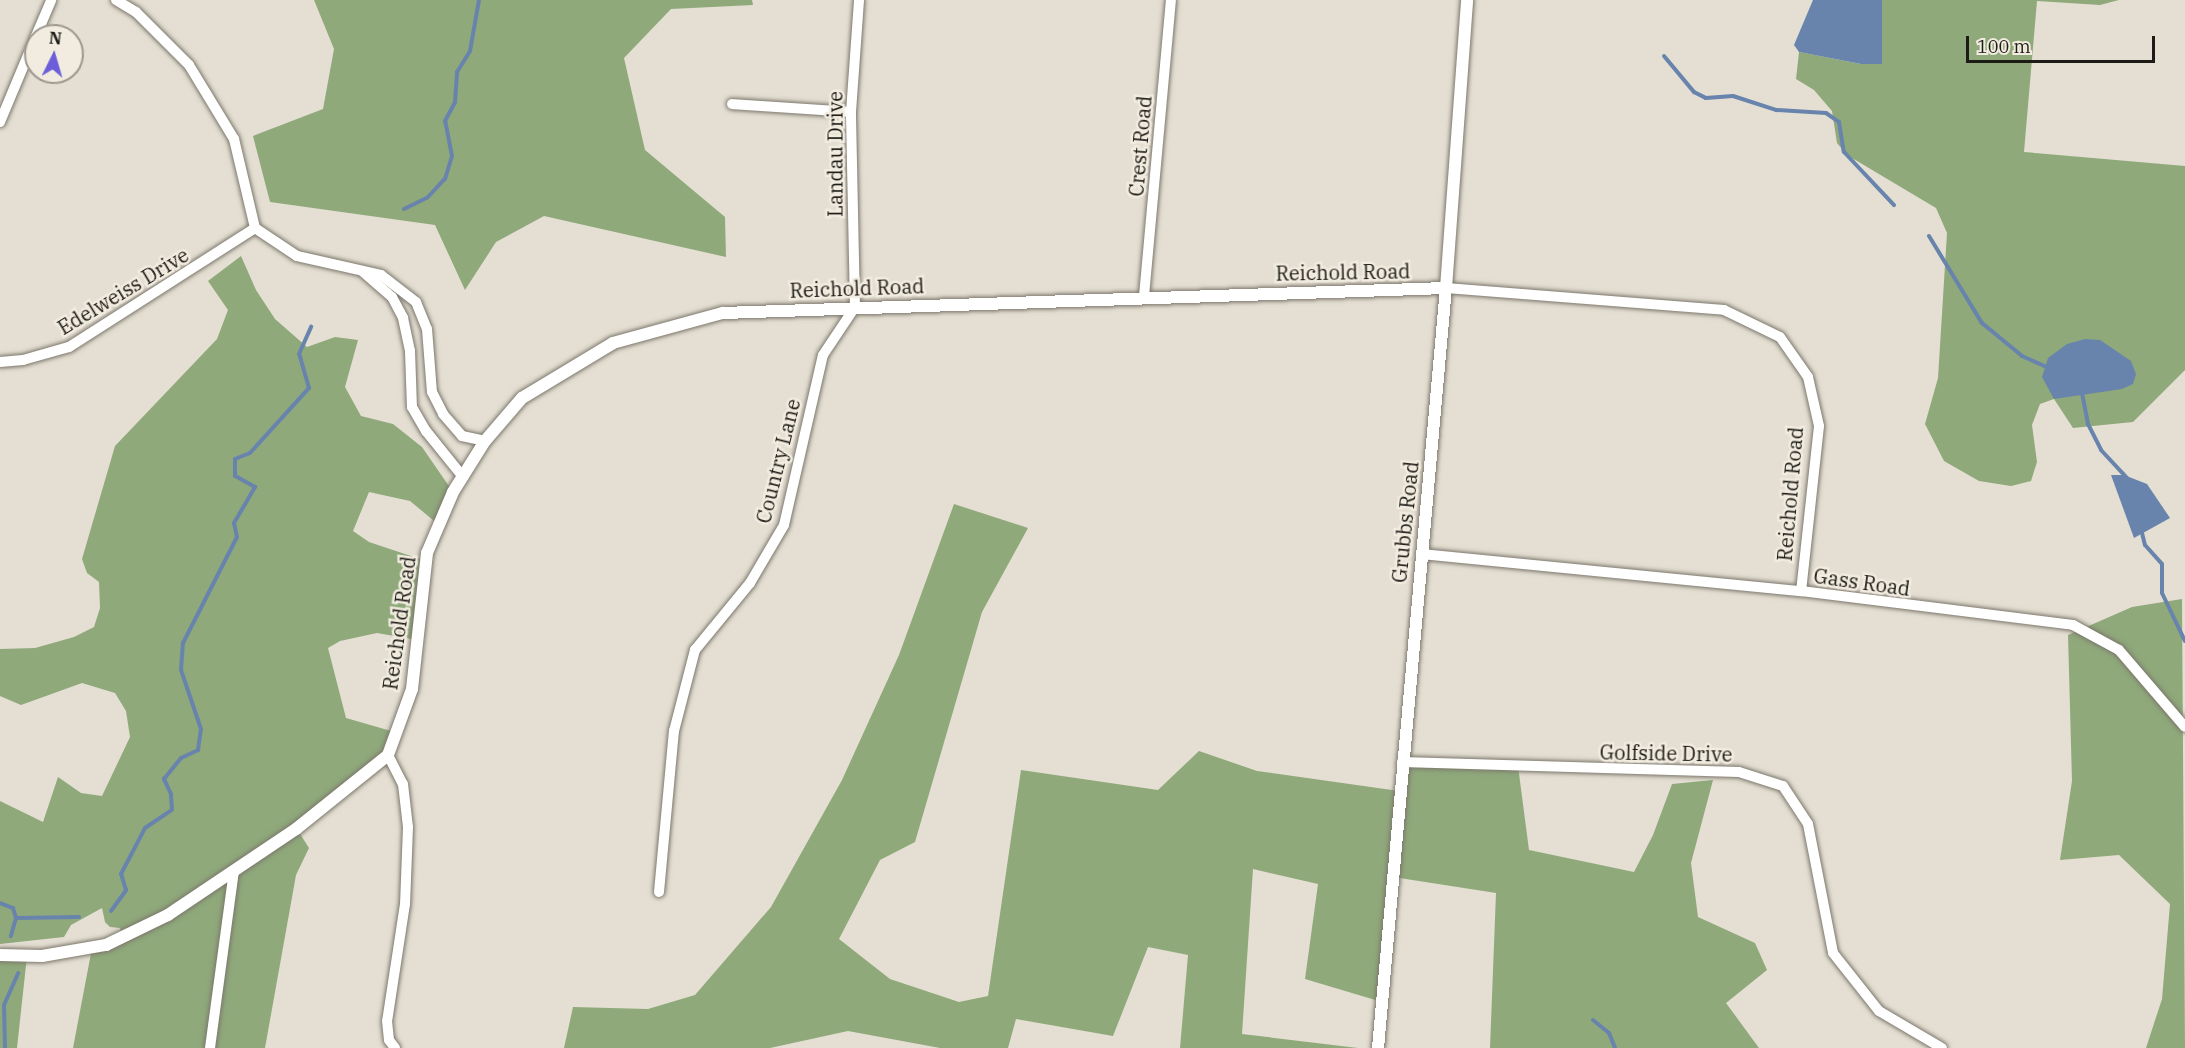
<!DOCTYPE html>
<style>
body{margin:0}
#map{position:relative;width:2185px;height:1048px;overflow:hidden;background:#e4dfd2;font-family:"IBM Plex Serif",serif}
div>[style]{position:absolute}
.forest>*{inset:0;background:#8fa97b}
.water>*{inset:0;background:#6884ad}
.stream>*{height:4px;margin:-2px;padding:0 2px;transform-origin:2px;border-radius:2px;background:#6884ad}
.roads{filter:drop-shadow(0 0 2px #7c776c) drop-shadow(0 0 2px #7c776c)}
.minor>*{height:10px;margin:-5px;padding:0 5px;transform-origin:5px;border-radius:5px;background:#fff}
.tertiary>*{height:12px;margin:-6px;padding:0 6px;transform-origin:6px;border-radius:6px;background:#fff}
span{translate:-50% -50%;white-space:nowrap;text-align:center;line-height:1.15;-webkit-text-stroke:5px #f1ecdf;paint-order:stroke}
.street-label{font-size:20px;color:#1d1b16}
.north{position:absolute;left:24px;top:24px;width:60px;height:60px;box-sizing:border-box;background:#f1ecdf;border:2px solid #9c988f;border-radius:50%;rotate:5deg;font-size:16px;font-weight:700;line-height:24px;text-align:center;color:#1d1b16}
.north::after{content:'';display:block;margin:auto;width:21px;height:27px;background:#6c5ed8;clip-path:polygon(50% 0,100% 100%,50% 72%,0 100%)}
.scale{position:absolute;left:1966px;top:36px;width:189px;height:27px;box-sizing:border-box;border:3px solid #1d1b16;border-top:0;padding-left:8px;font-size:18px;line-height:21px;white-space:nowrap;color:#1d1b16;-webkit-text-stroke:4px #f1ecdf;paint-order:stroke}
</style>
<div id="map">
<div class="forest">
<div style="clip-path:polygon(314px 0,752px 0,753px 5px,671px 9px,624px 58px,645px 150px,725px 217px,726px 257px,544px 216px,496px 242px,465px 290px,435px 225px,270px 202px,253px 136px,323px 109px,334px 49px)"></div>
<div style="clip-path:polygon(1882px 0,2119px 0,2100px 5px,2037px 1px,2024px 152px,2185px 166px,2185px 370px,2133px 422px,2073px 428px,2054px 399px,2040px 404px,2032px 425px,2037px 462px,2031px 481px,2011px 486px,1979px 481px,1944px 461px,1925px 424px,1938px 378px,1947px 233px,1936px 208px,1847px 155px,1837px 143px,1832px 111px,1814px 90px,1796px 79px,1799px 52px,1861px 64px,1882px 64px)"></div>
<div style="clip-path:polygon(241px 256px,256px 290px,275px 319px,307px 347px,335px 337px,358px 340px,345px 387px,361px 416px,393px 424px,422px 447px,453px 492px,439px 525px,410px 501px,369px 492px,353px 531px,369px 542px,426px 561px,417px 640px,377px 633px,340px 641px,328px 648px,346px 718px,398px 733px,388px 755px,297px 829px,309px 848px,296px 875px,265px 1048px,73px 1048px,92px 948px,122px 937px,120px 928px,110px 927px,105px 922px,102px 908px,71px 925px,64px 937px,0 944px,0 801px,43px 822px,58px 777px,81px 793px,102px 796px,130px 737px,126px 711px,115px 693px,82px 683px,21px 705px,0 696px,0 649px,35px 648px,74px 637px,94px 627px,100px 608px,99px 582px,87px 573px,82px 559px,115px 446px,217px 339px,228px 310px,208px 281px)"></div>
<div style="clip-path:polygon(954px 504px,1028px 528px,982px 612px,915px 842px,880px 860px,839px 939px,890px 979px,959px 1002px,988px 996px,1021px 770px,1158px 790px,1199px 751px,1257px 771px,1399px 791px,1402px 762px,1518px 766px,1529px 850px,1634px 872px,1653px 835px,1672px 784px,1713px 780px,1691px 863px,1698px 917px,1755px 943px,1767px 970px,1726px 1003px,1759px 1048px,1490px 1048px,1496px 893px,1393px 877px,1382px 1002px,1305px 979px,1318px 884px,1253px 869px,1242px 1034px,1358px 1048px,1180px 1048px,1188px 955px,1148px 947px,1113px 1036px,1016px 1019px,1008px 1048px,940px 1048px,848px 1031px,770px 1048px,564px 1048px,573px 1007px,648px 1009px,695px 995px,771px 907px,842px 780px,899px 655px)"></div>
<div style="clip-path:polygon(2182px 599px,2185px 1048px,2146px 1048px,2162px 999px,2170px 904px,2119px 855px,2060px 860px,2072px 781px,2068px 635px,2132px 607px)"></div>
<div style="clip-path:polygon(0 955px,27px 956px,17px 1048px,0 1048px)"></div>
</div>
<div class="water">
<div style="clip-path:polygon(1813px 0,1882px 0,1882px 64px,1861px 64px,1799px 52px,1794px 45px)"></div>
<div style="clip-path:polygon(2085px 339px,2100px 340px,2131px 361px,2136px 374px,2133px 384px,2122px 389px,2054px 399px,2042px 377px,2048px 358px,2067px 344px)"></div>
<div style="clip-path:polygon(2111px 475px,2124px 475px,2147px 484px,2170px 518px,2134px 538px)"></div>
</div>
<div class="stream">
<div style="left:1664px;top:56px;width:47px;rotate:50.2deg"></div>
<div style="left:1694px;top:92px;width:13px;rotate:27deg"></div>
<div style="left:1706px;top:98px;width:27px;rotate:-4deg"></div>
<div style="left:1733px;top:96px;width:45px;rotate:18deg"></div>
<div style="left:1776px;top:110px;width:50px;rotate:3.4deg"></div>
<div style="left:1826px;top:113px;width:16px;rotate:35deg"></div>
<div style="left:1839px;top:122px;width:30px;rotate:81deg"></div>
<div style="left:1844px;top:152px;width:73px;rotate:46.7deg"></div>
<div style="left:404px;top:209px;width:25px;rotate:-26deg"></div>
<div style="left:427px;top:198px;width:26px;rotate:-47deg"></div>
<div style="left:445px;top:179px;width:24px;rotate:-73deg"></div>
<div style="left:452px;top:156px;width:36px;rotate:-101deg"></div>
<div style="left:445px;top:121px;width:21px;rotate:-62deg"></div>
<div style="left:455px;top:102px;width:30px;rotate:-86deg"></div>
<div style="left:457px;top:72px;width:25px;rotate:-58deg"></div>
<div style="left:470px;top:51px;width:52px;rotate:-80deg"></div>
<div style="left:1929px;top:236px;width:102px;rotate:58.7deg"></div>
<div style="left:1982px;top:323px;width:52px;rotate:39.5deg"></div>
<div style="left:2022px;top:356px;width:27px;rotate:24deg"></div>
<div style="left:2082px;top:393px;width:32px;rotate:79deg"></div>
<div style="left:2088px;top:424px;width:29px;rotate:63deg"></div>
<div style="left:2101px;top:450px;width:38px;rotate:47deg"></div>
<div style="left:2142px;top:533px;width:12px;rotate:76deg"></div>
<div style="left:2145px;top:545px;width:25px;rotate:48deg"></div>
<div style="left:2162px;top:564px;width:29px;rotate:90deg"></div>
<div style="left:2162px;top:593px;width:53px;rotate:64.4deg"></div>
<div style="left:0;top:903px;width:14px;rotate:21deg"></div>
<div style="left:13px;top:908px;width:10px;rotate:73deg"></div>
<div style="left:16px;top:918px;width:19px;rotate:106deg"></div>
<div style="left:111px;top:911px;width:26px;rotate:-54deg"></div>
<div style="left:126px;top:890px;width:17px;rotate:-107deg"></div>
<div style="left:121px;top:874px;width:52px;rotate:-62.4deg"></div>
<div style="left:145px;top:828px;width:32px;rotate:-34deg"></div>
<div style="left:172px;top:810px;width:16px;rotate:-94deg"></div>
<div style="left:171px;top:794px;width:17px;rotate:-115deg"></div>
<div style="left:164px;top:779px;width:27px;rotate:-51deg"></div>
<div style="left:181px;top:758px;width:19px;rotate:-25deg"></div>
<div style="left:198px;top:750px;width:21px;rotate:-82deg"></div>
<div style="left:201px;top:729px;width:62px;rotate:-108.7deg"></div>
<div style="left:181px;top:670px;width:27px;rotate:-86deg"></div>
<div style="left:183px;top:643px;width:119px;rotate:-63deg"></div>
<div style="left:237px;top:537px;width:14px;rotate:-102deg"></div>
<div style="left:234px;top:523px;width:42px;rotate:-59.7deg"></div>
<div style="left:255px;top:487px;width:23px;rotate:-151deg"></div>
<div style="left:235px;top:476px;width:17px;rotate:-90deg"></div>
<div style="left:235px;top:459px;width:16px;rotate:-22deg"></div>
<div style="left:250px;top:453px;width:88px;rotate:-47.8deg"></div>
<div style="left:309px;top:388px;width:35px;rotate:-106deg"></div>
<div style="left:299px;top:354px;width:30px;rotate:-66deg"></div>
<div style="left:16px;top:918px;width:63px;rotate:-0.9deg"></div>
<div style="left:1593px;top:1020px;width:21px;rotate:39deg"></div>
<div style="left:1609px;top:1033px;width:16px;rotate:68deg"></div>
<div style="left:5px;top:1048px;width:43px;rotate:-91.3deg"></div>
<div style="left:4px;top:1005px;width:35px;rotate:-66deg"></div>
</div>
<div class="roads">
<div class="minor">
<div style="left:116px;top:0;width:23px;rotate:31deg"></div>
<div style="left:136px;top:12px;width:75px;rotate:45deg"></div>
<div style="left:189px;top:65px;width:87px;rotate:58.7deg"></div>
<div style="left:234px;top:139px;width:91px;rotate:76.7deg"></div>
<div style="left:255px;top:228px;width:50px;rotate:33.7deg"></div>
<div style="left:297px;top:256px;width:86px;rotate:12.7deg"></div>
<div style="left:381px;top:275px;width:44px;rotate:37.6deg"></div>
<div style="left:416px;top:302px;width:29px;rotate:68deg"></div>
<div style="left:427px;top:329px;width:63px;rotate:85.5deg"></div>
<div style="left:432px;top:392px;width:25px;rotate:63deg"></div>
<div style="left:443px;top:414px;width:29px;rotate:49deg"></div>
<div style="left:462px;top:436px;width:24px;rotate:12deg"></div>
<div style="left:36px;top:36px;width:39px;rotate:-67deg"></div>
<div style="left:732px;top:104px;width:119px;rotate:3.8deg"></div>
<div style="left:0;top:122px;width:93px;rotate:-67.3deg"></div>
<div style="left:362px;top:271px;width:40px;rotate:41deg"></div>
<div style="left:392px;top:297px;width:24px;rotate:62deg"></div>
<div style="left:403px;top:318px;width:34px;rotate:78deg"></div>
<div style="left:410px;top:351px;width:56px;rotate:88deg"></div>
<div style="left:412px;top:407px;width:28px;rotate:60deg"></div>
<div style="left:426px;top:431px;width:59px;rotate:51.2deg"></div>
<div style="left:1446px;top:288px;width:279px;rotate:4.5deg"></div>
<div style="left:1724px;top:310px;width:62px;rotate:25.7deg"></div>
<div style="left:1780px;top:337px;width:49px;rotate:55deg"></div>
<div style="left:1808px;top:377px;width:50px;rotate:77.3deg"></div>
<div style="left:1819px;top:426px;width:166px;rotate:96.2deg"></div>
<div style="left:1144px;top:296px;width:297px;rotate:-84.8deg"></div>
<div style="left:0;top:362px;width:23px;rotate:-5deg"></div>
<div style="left:23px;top:360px;width:48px;rotate:-15.8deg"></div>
<div style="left:69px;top:347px;width:221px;rotate:-32.6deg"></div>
<div style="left:1421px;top:554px;width:382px;rotate:5.6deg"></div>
<div style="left:1801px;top:591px;width:274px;rotate:7.1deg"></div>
<div style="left:2073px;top:625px;width:52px;rotate:28.5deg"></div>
<div style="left:2119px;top:650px;width:101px;rotate:49.4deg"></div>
<div style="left:388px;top:755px;width:33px;rotate:63deg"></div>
<div style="left:403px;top:784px;width:43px;rotate:83.4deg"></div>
<div style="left:408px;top:827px;width:77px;rotate:92.2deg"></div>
<div style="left:405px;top:904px;width:118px;rotate:98.7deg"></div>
<div style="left:387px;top:1021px;width:19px;rotate:84deg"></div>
<div style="left:389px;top:1040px;width:10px;rotate:53deg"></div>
<div style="left:1402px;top:762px;width:337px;rotate:1.7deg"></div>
<div style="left:1739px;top:772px;width:46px;rotate:17.7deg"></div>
<div style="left:1783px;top:786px;width:45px;rotate:56.7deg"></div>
<div style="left:1808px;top:824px;width:131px;rotate:79deg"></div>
<div style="left:1833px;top:953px;width:74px;rotate:51.6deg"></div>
<div style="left:1879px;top:1011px;width:73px;rotate:30.4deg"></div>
<div style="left:659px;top:892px;width:162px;rotate:-84.7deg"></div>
<div style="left:674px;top:731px;width:84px;rotate:-75.5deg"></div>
<div style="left:695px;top:650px;width:87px;rotate:-50.6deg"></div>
<div style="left:750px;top:583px;width:67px;rotate:-59.6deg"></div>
<div style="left:784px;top:525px;width:174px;rotate:-77.1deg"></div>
<div style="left:823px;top:355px;width:58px;rotate:-56.3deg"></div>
<div style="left:855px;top:307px;width:195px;rotate:-91.2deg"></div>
<div style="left:851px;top:112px;width:112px;rotate:-85.9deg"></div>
<div style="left:210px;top:1048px;width:179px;rotate:-82.3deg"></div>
</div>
<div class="tertiary">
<div style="left:0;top:955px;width:42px;rotate:1.4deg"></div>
<div style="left:42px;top:956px;width:65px;rotate:-9.8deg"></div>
<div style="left:106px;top:945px;width:69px;rotate:-25.8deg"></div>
<div style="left:168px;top:915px;width:154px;rotate:-33.9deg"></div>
<div style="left:296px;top:829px;width:118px;rotate:-38.8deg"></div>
<div style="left:388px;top:755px;width:70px;rotate:-70deg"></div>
<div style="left:412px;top:689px;width:137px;rotate:-83.7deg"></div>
<div style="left:427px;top:553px;width:66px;rotate:-66.9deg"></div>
<div style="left:453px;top:492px;width:60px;rotate:-57.9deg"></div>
<div style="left:485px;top:441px;width:57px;rotate:-49.3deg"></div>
<div style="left:522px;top:398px;width:106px;rotate:-31.1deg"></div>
<div style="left:613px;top:343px;width:114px;rotate:-15.3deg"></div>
<div style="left:723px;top:313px;width:723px;rotate:-1.98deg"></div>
<div style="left:1378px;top:1048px;width:763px;rotate:-84.89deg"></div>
<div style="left:1446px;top:288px;width:289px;rotate:-85.8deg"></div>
</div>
</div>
<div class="street-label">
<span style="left:1140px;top:146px;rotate:-85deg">Crest Road</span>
<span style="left:835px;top:154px;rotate:-90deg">Landau Drive</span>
<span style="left:1343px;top:272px;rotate:-1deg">Reichold Road</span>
<span style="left:857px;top:288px;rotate:-2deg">Reichold Road</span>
<span style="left:123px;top:291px;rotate:-31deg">Edelweiss Drive</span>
<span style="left:778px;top:461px;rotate:-76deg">Country Lane</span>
<span style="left:1790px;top:494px;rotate:-85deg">Reichold Road</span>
<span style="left:1405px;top:522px;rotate:-84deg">Grubbs Road</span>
<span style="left:1862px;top:582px;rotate:8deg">Gass Road</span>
<span style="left:399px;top:623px;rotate:-82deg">Reichold Road</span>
<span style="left:1666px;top:753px;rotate:1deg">Golfside Drive</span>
</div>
<div class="north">N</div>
<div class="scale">100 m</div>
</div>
